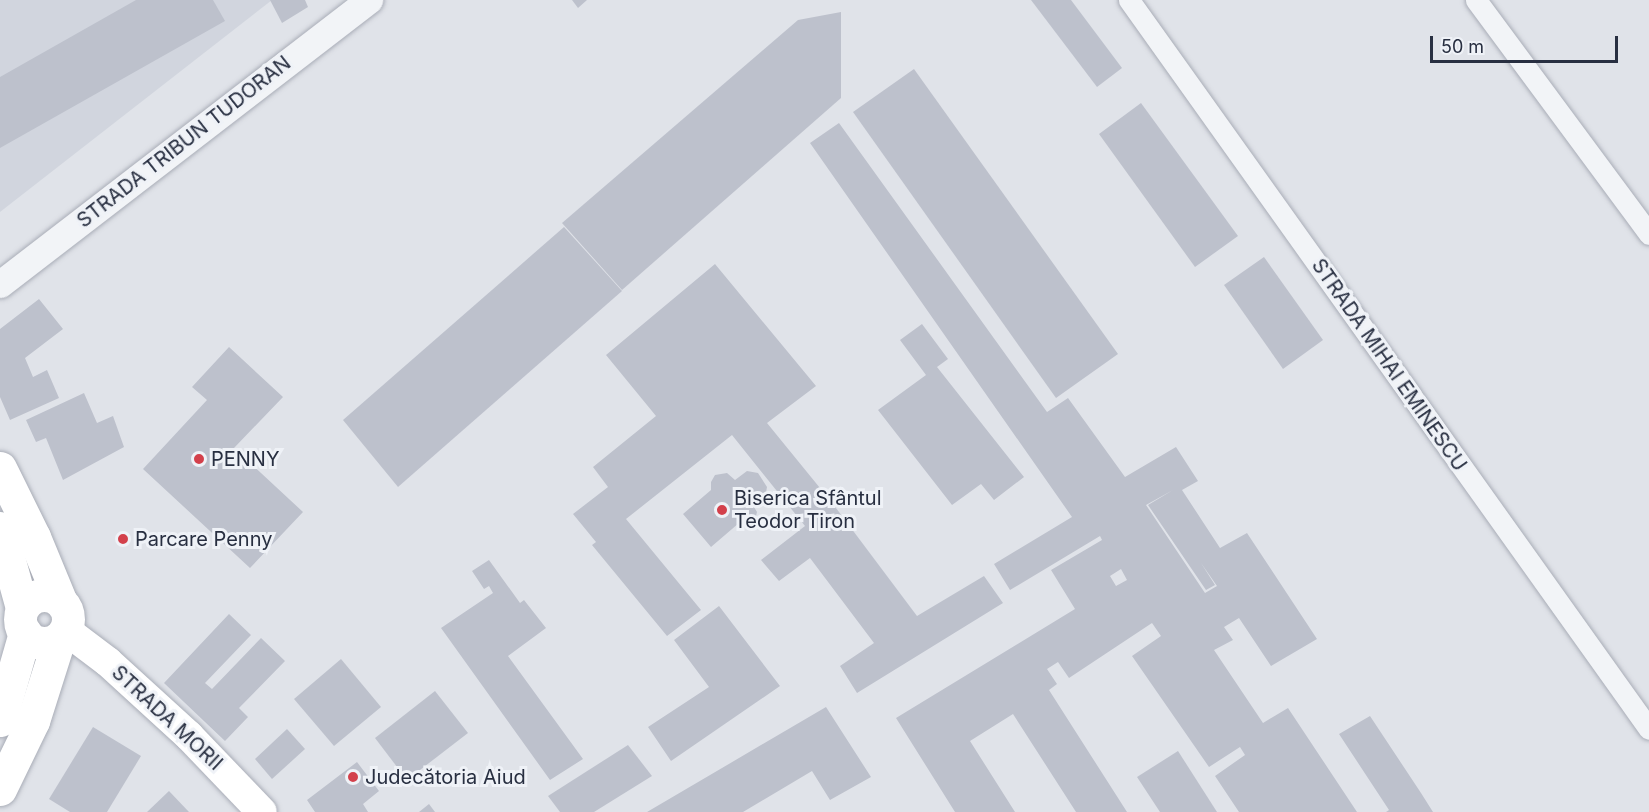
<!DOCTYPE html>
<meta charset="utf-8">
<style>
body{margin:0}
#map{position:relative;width:1649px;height:812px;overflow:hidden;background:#e0e3e9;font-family:Inter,sans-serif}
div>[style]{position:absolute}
.built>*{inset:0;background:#d1d5de}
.building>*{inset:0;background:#bdc1cc}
.roads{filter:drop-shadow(0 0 2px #a9adb7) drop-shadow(0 0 2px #a9adb7)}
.minor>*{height:21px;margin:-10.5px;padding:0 10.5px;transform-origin:10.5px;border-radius:10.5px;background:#f2f4f7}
.tertiary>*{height:27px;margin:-13.5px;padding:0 13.5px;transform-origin:13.5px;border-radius:13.5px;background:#f2f4f7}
.secondary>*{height:30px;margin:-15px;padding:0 15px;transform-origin:15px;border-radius:15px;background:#fff}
.primary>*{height:33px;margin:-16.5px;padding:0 16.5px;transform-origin:16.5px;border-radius:16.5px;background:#fff}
.primary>.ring{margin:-16.5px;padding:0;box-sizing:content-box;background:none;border:33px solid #fff;border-radius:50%}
.dots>*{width:16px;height:16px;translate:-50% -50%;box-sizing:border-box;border:3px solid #eff2f7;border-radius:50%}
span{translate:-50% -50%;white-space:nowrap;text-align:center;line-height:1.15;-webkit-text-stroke:6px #eff2f7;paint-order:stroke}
.street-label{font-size:20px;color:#282f41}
.poi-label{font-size:20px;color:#282f41}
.left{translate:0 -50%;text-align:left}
.scale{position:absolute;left:1430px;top:36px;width:188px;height:27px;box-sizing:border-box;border:3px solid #282f41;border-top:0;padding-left:8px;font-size:18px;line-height:21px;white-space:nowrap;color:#282f41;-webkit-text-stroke:4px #eff2f7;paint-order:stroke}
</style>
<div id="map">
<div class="built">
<div style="clip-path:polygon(0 0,272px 0,0 212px)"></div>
</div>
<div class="building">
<div style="clip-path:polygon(136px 0,213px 0,225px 21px,0 148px,0 77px)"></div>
<div style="clip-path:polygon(270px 0,305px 0,308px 7px,282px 23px)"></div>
<div style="clip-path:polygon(572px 0,587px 0,578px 8px)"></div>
<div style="clip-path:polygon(1031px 0,1071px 0,1122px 68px,1097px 87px)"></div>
<div style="clip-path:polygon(841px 12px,841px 98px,622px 290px,562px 223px,798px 20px)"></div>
<div style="clip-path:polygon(914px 69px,1118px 354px,1056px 398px,853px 112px)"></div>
<div style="clip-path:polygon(1141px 103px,1238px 236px,1195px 267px,1099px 134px)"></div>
<div style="clip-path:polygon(evenodd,839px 123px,1047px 412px,1068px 398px,1125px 477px,1176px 447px,1198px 481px,1182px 490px,1220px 548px,1247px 533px,1317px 639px,1271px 666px,1239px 618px,1224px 627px,1233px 640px,1214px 650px,1263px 723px,1288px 708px,1357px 812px,1239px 812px,1215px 776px,1245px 755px,1240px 747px,1209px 767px,1132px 656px,1161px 636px,1152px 623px,1069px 678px,1058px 662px,1047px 669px,1057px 684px,1049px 690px,1127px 812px,1076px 812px,1013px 714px,970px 741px,1015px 812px,955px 812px,896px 718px,1075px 609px,1051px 570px,1102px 540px,1100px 536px,1010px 590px,994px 564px,1072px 517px,810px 143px,839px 123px,1173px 490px,1148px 505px,1206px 590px,1215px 585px,1201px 563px,1217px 586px,1205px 593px,1146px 505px,1173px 490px,839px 123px,1121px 569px,1127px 580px,1116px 586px,1110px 576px,1121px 569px)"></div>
<div style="clip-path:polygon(564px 227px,622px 291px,398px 487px,343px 420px)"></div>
<div style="clip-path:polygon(1264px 257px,1323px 340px,1283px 369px,1224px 285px)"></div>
<div style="clip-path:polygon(715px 264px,816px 386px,767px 423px,833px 504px,917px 616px,984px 576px,1003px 603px,857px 693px,840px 666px,874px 643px,810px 558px,779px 581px,761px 560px,805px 526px,732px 435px,626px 519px,701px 610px,667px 636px,592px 545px,596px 542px,573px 514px,608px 487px,593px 467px,656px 416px,606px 355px)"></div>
<div style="clip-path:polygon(39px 299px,63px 329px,25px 358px,33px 377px,47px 370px,59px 398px,10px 420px,0 397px,0 329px)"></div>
<div style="clip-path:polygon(922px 324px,948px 359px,937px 367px,1024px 477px,994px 500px,981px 484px,952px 505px,878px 410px,926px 375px,900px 340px)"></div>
<div style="clip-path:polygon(229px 347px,283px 397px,234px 448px,303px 512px,250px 568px,143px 469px,207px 400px,192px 387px)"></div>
<div style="clip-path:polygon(84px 393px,97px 423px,113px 416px,124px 447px,63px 480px,46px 438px,36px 442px,26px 420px)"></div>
<div style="clip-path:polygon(747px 471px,758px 473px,767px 487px,765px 498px,754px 507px,757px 512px,755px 520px,749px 525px,739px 523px,711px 547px,683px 514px,711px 490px,711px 482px,715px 475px,727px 473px,735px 480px)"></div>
<div style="clip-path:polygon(489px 560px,520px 603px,524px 600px,546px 628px,508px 656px,583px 759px,550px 780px,441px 628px,493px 593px,489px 586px,484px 589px,472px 571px)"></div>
<div style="clip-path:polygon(719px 606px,780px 686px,671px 761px,648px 727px,709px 687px,674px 640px)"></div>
<div style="clip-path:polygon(229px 614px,251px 635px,205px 683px,212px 689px,261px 638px,285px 661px,239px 708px,248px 717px,225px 741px,164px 683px)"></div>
<div style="clip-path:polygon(341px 659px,381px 707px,334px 746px,294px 699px)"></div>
<div style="clip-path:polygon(435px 691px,468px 733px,407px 780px,375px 738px)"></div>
<div style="clip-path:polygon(826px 707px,871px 777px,830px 800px,812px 771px,743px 812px,647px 812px)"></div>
<div style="clip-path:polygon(1370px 716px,1421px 793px,1433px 812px,1386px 812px,1389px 810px,1339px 734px)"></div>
<div style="clip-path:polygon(93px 727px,141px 756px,107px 812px,70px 812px,49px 799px)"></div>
<div style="clip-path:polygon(287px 729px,305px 749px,272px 779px,255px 759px)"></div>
<div style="clip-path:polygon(628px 745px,652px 776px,594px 812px,560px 812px,548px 796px)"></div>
<div style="clip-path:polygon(1178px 751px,1217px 812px,1160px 812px,1137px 777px)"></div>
<div style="clip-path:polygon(357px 762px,379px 791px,363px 804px,368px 812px,315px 812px,307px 800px)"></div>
<div style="clip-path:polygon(169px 791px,189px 812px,147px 812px)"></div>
<div style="clip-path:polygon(429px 804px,435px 812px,419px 812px)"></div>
</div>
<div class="roads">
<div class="minor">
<div style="left:1129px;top:0;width:895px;rotate:54.5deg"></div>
<div style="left:1476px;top:0;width:291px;rotate:53.5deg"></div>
</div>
<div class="tertiary">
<div style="left:0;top:284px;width:466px;rotate:-37.6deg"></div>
</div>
<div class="secondary">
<div style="left:67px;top:631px;width:51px;rotate:37.1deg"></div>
<div style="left:108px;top:662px;width:110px;rotate:42.4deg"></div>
<div style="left:189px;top:736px;width:105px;rotate:46.2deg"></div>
</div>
<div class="primary">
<div style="left:0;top:468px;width:77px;rotate:63.8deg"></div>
<div style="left:34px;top:537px;width:68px;rotate:67.6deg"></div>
<div style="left:0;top:528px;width:83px;rotate:74.6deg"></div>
<div class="ring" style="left:20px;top:595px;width:15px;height:15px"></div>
<div style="left:0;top:720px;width:91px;rotate:-74deg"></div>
<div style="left:0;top:789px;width:76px;rotate:-64.1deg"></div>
<div style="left:33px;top:721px;width:86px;rotate:-72.4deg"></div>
</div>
</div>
<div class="dots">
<div style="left:199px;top:459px;background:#d3404b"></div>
<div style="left:722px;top:510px;background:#d3404b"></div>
<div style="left:123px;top:539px;background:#d3404b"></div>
<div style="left:353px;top:777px;background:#d3404b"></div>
</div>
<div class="street-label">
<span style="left:184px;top:142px;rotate:-38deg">STRADA TRIBUN TUDORAN</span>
<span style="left:1389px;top:365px;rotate:55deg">STRADA MIHAI EMINESCU</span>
<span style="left:167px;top:718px;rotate:43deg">STRADA MORII</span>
</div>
<div class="poi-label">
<span class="left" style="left:211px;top:459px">PENNY</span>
<span class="left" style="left:734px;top:510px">Biserica Sfântul<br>Teodor Tiron</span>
<span class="left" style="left:135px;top:539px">Parcare Penny</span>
<span class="left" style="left:365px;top:777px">Judecătoria Aiud</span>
</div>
<div class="scale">50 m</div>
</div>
